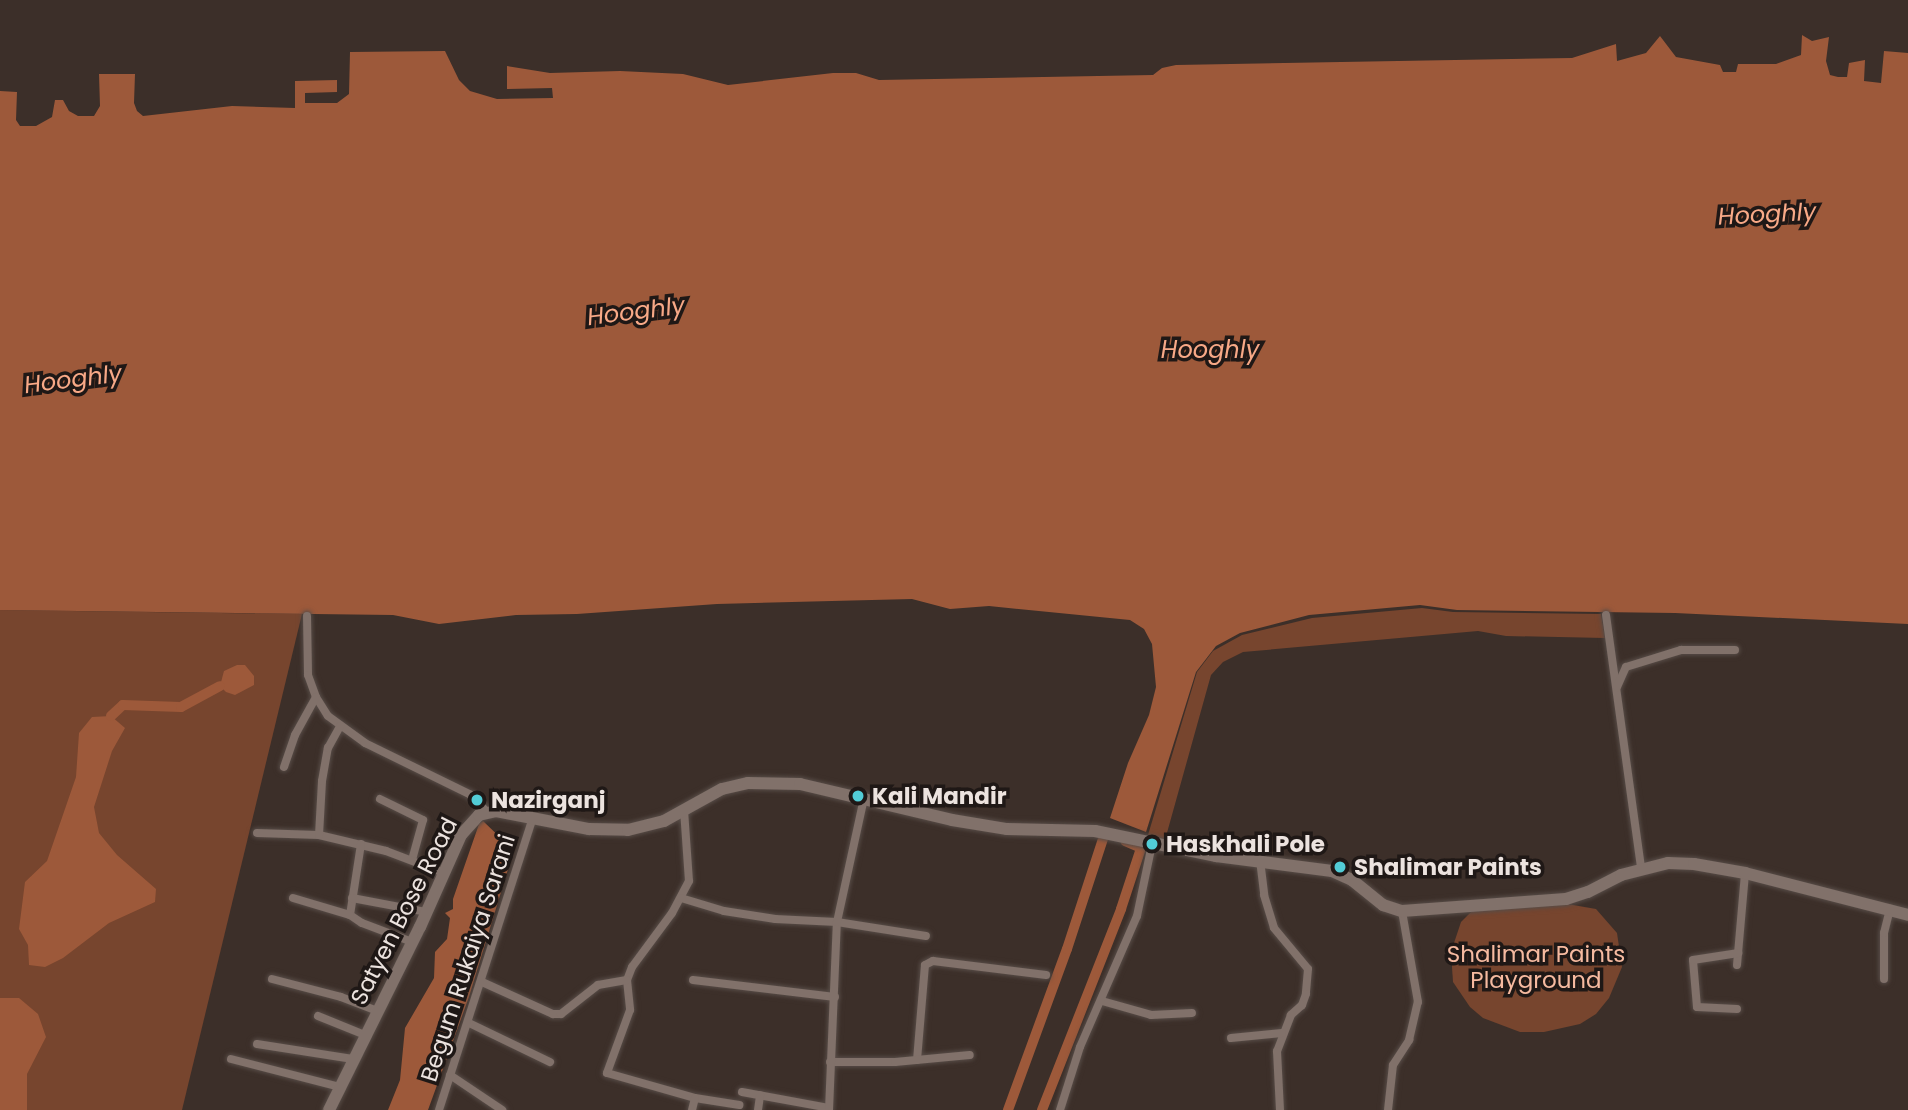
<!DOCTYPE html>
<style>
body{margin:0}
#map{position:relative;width:1908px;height:1110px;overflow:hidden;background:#3c2f29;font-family:Poppins,sans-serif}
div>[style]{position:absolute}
.green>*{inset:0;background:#77452e}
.water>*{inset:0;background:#9d593a}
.canal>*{height:10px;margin:-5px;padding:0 5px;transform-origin:5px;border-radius:5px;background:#9d593a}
.roads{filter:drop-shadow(0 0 2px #574c47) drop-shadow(0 0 2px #574c47)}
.street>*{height:8px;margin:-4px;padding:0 4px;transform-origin:4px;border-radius:4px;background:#81716a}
.secondary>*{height:12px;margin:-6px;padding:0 6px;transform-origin:6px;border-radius:6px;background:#81716a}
.dots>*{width:19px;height:19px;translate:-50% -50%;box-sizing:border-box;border:4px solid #1f1816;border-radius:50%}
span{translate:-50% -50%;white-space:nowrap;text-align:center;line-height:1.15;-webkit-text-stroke:7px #1f1816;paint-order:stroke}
.poi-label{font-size:23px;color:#ece3df;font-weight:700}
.left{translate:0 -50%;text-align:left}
.street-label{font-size:23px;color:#ece3df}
.park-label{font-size:23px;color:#f6baa0}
.water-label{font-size:24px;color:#f8a987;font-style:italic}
</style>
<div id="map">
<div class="green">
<div style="clip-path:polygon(1422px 608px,1453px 612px,1601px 614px,1605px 638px,1506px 636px,1478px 631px,1243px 652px,1223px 662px,1211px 675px,1165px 840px,1148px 835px,1197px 672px,1213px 651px,1242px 635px,1312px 618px)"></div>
<div style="clip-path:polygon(0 610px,302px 614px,182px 1110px,0 1110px)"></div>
<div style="clip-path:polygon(1556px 902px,1596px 909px,1617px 933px,1622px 967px,1609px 998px,1596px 1014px,1580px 1024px,1544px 1032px,1520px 1032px,1483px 1018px,1470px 1007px,1453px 982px,1451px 952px,1461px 922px,1472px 911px)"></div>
</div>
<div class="water">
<div style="clip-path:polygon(1802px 35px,1812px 41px,1829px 37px,1826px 61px,1830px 75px,1838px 77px,1847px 77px,1849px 63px,1865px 60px,1864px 81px,1881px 83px,1884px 51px,1908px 53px,1908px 624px,1675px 613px,1457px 610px,1420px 605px,1309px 615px,1240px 633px,1216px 646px,1196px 672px,1146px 832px,1110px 818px,1128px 763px,1149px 715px,1156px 687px,1152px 644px,1144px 629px,1130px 620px,989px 606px,950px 609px,912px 599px,717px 604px,577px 614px,516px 615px,439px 624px,393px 615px,0 610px,0 91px,17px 92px,16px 120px,20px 126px,36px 126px,52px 117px,55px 100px,63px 100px,69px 111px,78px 116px,94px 116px,100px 106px,99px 74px,135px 74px,134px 103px,137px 111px,143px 116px,232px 106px,295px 108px,295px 81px,337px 80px,337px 92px,305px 93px,305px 103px,337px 103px,349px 94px,350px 52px,445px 51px,459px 80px,470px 91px,497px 99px,553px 98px,552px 88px,507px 89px,507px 66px,550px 73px,620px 71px,683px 74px,728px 85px,833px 73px,856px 73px,879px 80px,1153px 75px,1162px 68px,1176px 65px,1572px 58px,1616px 44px,1617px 61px,1646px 53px,1660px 36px,1676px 57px,1720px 65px,1723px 72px,1736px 72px,1738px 64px,1776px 64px,1801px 55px)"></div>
<div style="clip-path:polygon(237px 665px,245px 665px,254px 676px,254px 685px,235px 695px,226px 692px,220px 686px,224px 671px)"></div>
<div style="clip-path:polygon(111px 716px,125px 728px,112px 751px,94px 807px,99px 833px,117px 855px,156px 889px,155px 902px,109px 923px,63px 958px,45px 967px,29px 965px,28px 945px,19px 929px,25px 882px,47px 861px,76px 777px,79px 733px,92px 717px)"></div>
<div style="clip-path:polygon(483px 821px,509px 846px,513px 853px,469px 997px,428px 1110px,388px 1110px,400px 1080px,405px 1028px,434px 978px,435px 952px,447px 939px,450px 918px,445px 913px,453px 909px,453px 899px,479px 824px)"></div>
<div style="clip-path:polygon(0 998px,19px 998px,38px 1014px,46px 1037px,27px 1074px,27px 1110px,0 1110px)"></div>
</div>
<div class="canal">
<div style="left:111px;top:716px;width:16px;rotate:-43deg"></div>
<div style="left:123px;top:705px;width:58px;rotate:2deg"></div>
<div style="left:181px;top:707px;width:44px;rotate:-28.3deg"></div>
<div style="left:1008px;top:1110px;width:171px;rotate:-69.9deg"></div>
<div style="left:1067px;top:949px;width:122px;rotate:-71.9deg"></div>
<div style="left:1105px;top:833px;width:6px;rotate:18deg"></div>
<div style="left:1042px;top:1110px;width:216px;rotate:-68.5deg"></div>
<div style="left:1121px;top:909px;width:64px;rotate:-71.8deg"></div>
<div style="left:1141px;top:848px;width:17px;rotate:-156deg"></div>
</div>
<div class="roads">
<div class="street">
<div style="left:1606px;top:615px;width:255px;rotate:82.1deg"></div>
<div style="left:307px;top:616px;width:59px;rotate:89deg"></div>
<div style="left:308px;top:675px;width:23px;rotate:70deg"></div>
<div style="left:316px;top:697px;width:22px;rotate:58deg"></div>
<div style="left:328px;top:716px;width:46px;rotate:36.1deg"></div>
<div style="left:365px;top:743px;width:118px;rotate:26.1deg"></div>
<div style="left:471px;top:795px;width:23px;rotate:47deg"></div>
<div style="left:1617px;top:687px;width:22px;rotate:-66deg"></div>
<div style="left:1626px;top:667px;width:58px;rotate:-17.2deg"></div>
<div style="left:1681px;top:650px;width:54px"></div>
<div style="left:284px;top:767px;width:34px;rotate:-71deg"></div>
<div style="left:295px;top:735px;width:43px;rotate:-61.1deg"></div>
<div style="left:380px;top:799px;width:48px;rotate:26deg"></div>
<div style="left:423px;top:820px;width:41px;rotate:105.4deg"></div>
<div style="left:684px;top:810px;width:71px;rotate:86deg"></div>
<div style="left:689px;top:881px;width:36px;rotate:118deg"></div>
<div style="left:672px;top:913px;width:67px;rotate:126.5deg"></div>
<div style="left:632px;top:967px;width:14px;rotate:111deg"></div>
<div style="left:627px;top:980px;width:30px;rotate:84deg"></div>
<div style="left:630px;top:1010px;width:67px;rotate:110.1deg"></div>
<div style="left:607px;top:1073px;width:91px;rotate:15.9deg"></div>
<div style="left:695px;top:1098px;width:45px;rotate:9deg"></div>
<div style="left:257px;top:833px;width:62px;rotate:1.8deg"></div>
<div style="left:319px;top:835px;width:69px;rotate:13.4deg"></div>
<div style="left:386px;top:851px;width:62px;rotate:20.8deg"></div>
<div style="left:319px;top:835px;width:54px;rotate:-86.8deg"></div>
<div style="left:322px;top:781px;width:34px;rotate:-80deg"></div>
<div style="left:328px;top:748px;width:25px;rotate:-61deg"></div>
<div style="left:361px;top:844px;width:72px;rotate:98.8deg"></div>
<div style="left:350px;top:915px;width:14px;rotate:34deg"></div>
<div style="left:362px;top:923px;width:53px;rotate:20.8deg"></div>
<div style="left:1260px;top:860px;width:35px;rotate:83deg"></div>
<div style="left:1264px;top:895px;width:34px;rotate:73deg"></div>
<div style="left:1274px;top:928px;width:53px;rotate:50.3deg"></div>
<div style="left:1308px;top:969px;width:25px;rotate:95deg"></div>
<div style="left:1306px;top:994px;width:12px;rotate:110deg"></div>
<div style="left:1302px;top:1005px;width:15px;rotate:138deg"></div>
<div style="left:1291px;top:1015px;width:39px;rotate:111deg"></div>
<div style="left:1277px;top:1051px;width:59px;rotate:87.1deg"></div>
<div style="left:293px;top:898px;width:59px;rotate:16.6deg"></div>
<div style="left:352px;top:898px;width:75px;rotate:10.7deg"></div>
<div style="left:681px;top:898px;width:45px;rotate:16.8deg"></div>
<div style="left:724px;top:911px;width:52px;rotate:8.9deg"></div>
<div style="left:775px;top:919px;width:62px;rotate:2.8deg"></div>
<div style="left:837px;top:922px;width:90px;rotate:8.9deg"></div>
<div style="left:1737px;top:965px;width:92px;rotate:-85deg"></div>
<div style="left:272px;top:979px;width:71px;rotate:14.6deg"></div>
<div style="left:341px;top:997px;width:39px;rotate:21deg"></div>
<div style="left:1884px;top:979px;width:46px;rotate:-90deg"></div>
<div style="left:1884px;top:933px;width:25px;rotate:-76deg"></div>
<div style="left:693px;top:980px;width:143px;rotate:6.8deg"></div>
<div style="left:482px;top:982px;width:78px;rotate:24.3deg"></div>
<div style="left:553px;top:1014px;width:8px"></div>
<div style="left:561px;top:1014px;width:47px;rotate:-38.1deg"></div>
<div style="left:598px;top:985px;width:29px;rotate:-10deg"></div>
<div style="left:1102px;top:1001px;width:51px;rotate:15.9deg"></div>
<div style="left:1151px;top:1015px;width:41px;rotate:-2.8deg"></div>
<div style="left:1737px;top:1009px;width:40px;rotate:-177.1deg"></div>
<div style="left:1697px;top:1007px;width:47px;rotate:-94.9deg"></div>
<div style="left:1693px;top:960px;width:46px;rotate:-8.8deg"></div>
<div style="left:318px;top:1016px;width:51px;rotate:22deg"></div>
<div style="left:469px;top:1023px;width:90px;rotate:25.7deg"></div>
<div style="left:1231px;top:1038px;width:51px;rotate:-5.6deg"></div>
<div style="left:257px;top:1044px;width:97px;rotate:8.9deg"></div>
<div style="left:231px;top:1059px;width:113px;rotate:14.4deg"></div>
<div style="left:917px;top:1060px;width:95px;rotate:-85.2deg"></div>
<div style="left:925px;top:965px;width:9px;rotate:-27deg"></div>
<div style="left:933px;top:961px;width:114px;rotate:7.1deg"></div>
<div style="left:830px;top:1062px;width:65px"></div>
<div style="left:895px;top:1062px;width:75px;rotate:-5.3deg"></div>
<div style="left:450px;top:1075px;width:63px;rotate:33.9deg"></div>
<div style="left:742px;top:1092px;width:88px;rotate:10.4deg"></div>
<div style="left:439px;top:1110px;width:307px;rotate:-72.2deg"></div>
<div style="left:692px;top:1110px;width:12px;rotate:-76deg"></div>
<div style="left:758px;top:1110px;width:15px;rotate:-82deg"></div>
<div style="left:829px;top:1110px;width:188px;rotate:-87.6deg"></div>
<div style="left:837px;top:922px;width:127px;rotate:-77.7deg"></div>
<div style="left:1060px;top:1110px;width:66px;rotate:-72.4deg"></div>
<div style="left:1080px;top:1047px;width:143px;rotate:-66.5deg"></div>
<div style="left:1137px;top:916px;width:74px;rotate:-78.2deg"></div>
<div style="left:1388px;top:1110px;width:45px;rotate:-83.7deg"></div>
<div style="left:1393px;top:1065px;width:30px;rotate:-57deg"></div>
<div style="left:1409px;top:1040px;width:39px;rotate:-77deg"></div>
<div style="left:1418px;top:1002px;width:92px;rotate:-100deg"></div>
</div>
<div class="secondary">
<div style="left:329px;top:1110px;width:204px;rotate:-63.6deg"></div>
<div style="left:420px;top:927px;width:101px;rotate:-66deg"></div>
<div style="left:461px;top:835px;width:27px;rotate:-48deg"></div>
<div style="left:479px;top:815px;width:17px;rotate:-13deg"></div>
<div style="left:496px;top:811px;width:95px;rotate:11deg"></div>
<div style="left:589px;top:829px;width:39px;rotate:1deg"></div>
<div style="left:628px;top:830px;width:37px;rotate:-14deg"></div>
<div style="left:664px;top:821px;width:66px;rotate:-28.9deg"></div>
<div style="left:722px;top:789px;width:27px;rotate:-13deg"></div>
<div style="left:748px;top:783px;width:52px;rotate:1.1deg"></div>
<div style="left:800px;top:784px;width:156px;rotate:13.3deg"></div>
<div style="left:952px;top:820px;width:56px;rotate:9.3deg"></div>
<div style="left:1007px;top:829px;width:88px;rotate:1.3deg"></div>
<div style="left:1095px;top:831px;width:124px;rotate:11.7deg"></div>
<div style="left:1216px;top:856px;width:117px;rotate:7.4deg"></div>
<div style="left:1332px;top:871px;width:22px;rotate:24deg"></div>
<div style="left:1352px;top:880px;width:40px;rotate:39deg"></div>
<div style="left:1383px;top:905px;width:20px;rotate:18deg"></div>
<div style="left:1402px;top:911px;width:164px;rotate:-4.2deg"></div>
<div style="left:1566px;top:899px;width:23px;rotate:-18deg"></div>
<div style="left:1588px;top:892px;width:37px;rotate:-27deg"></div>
<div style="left:1621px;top:875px;width:49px;rotate:-14.3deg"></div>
<div style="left:1668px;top:863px;width:26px;rotate:2deg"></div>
<div style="left:1694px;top:864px;width:52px;rotate:10deg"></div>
<div style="left:1745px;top:873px;width:168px;rotate:14.4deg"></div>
</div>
</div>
<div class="dots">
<div style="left:858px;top:796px;background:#52ccd6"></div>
<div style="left:477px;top:800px;background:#52ccd6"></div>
<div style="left:1152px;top:844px;background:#52ccd6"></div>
<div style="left:1340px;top:867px;background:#52ccd6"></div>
</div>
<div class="poi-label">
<span class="left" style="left:872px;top:796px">Kali Mandir</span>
<span class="left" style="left:491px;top:800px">Nazirganj</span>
<span class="left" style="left:1166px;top:844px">Haskhali Pole</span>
<span class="left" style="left:1354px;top:867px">Shalimar Paints</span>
</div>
<div class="street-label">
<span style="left:404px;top:911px;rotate:-63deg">Satyen Bose Road</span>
<span style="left:468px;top:958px;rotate:-72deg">Begum Rukaiya Sarani</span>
</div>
<div class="park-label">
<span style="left:1536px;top:967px">Shalimar Paints<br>Playground</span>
</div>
<div class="water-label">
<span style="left:1767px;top:214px;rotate:-3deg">Hooghly</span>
<span style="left:636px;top:311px;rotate:-7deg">Hooghly</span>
<span style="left:1210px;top:350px">Hooghly</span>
<span style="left:73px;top:379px;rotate:-7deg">Hooghly</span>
</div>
</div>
